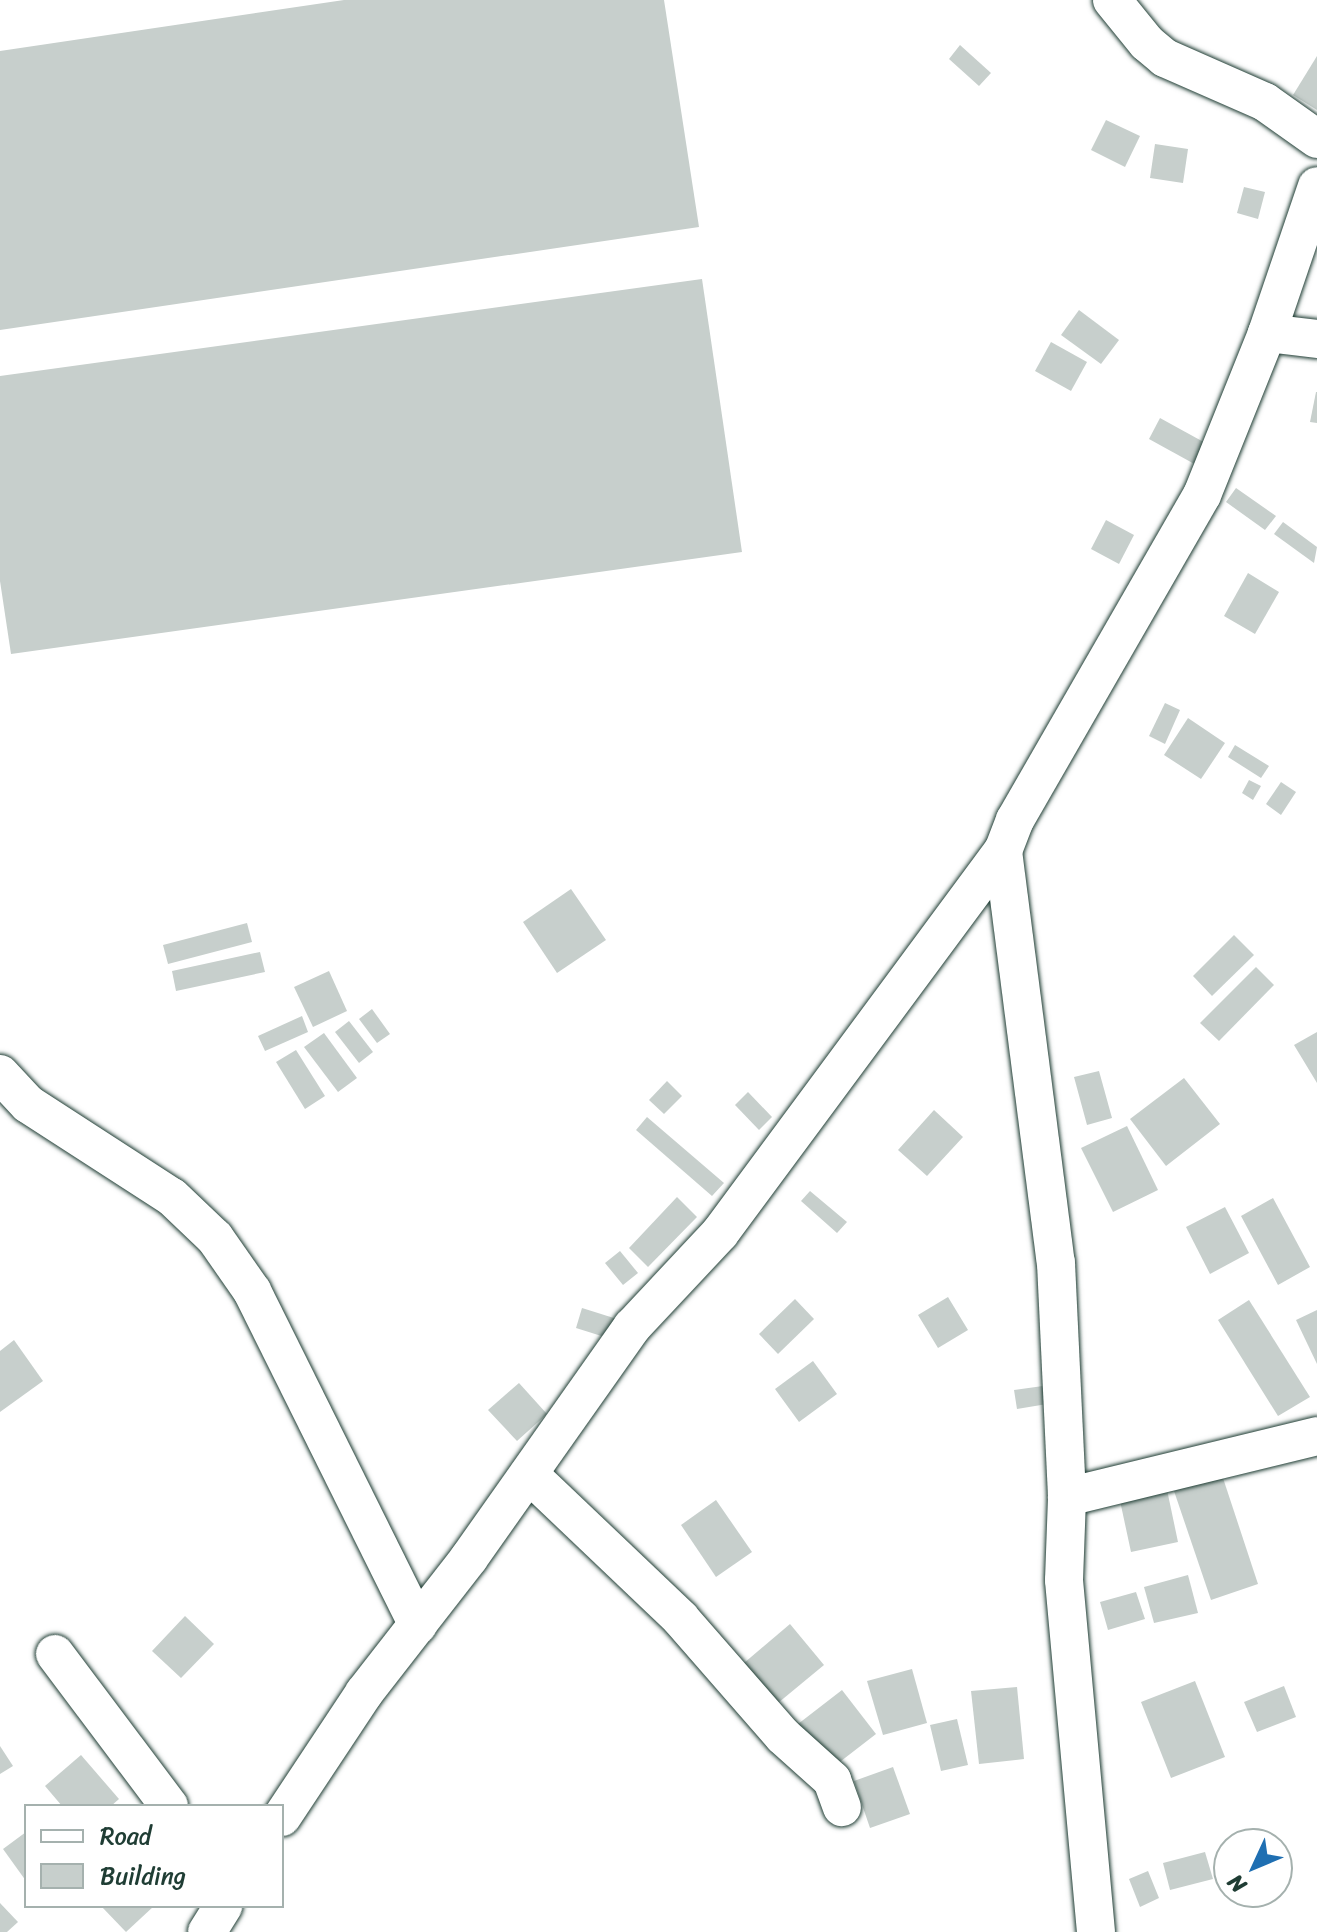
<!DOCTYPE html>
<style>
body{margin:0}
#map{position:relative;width:1317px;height:1932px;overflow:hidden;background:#fff;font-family:Sriracha,sans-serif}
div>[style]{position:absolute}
.building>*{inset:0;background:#c7cfcc}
.roads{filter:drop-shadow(0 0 2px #1f3d34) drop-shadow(0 0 2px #1f3d34)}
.minor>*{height:38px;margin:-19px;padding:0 19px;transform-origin:19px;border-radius:19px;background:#fff}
span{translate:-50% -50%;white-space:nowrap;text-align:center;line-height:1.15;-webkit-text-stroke:6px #fff;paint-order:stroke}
.legend{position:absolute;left:24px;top:1804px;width:260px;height:104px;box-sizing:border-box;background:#fff;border:2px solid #a5b1ae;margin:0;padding:10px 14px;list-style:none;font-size:24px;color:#1f3d34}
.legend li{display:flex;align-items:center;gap:16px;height:40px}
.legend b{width:40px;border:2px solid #a5b1ae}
.north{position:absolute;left:1213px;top:1828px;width:80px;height:80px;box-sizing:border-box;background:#fff;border:2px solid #a5b1ae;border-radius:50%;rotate:226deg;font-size:22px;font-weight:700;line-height:32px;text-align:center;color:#1f3d34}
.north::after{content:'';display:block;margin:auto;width:28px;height:36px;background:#1f6fb2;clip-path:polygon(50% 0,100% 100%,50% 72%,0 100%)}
</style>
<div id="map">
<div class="building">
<div style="clip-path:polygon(344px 0,664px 0,699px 227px,0 330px,0 51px)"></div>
<div style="clip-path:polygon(960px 45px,991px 73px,979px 86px,949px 59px)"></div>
<div style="clip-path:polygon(1317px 56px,1317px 110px,1293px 95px)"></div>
<div style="clip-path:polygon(1106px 120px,1140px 136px,1125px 167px,1091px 150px)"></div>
<div style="clip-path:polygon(1155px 144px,1188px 149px,1183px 183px,1150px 178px)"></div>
<div style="clip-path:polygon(1244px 187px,1265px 192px,1258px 219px,1237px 213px)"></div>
<div style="clip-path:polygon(702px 279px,742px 552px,11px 654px,0 581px,0 376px)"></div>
<div style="clip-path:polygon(1079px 310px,1119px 340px,1101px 364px,1061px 335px)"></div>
<div style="clip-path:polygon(1051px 342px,1087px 362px,1071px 391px,1035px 371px)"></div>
<div style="clip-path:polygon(1316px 392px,1317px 392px,1317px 423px,1310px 422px)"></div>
<div style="clip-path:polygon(1160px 418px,1209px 445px,1198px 466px,1149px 439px)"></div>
<div style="clip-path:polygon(1236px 488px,1276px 516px,1265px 530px,1226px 502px)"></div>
<div style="clip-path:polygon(1106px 520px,1134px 535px,1119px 564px,1091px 549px)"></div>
<div style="clip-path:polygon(1283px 522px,1317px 547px,1314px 563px,1274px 534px)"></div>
<div style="clip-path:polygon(1248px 573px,1279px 592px,1255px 634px,1224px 616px)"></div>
<div style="clip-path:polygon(1165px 703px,1180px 710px,1165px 744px,1149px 736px)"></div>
<div style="clip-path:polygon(1188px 718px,1225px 743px,1201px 779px,1164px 755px)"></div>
<div style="clip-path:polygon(1235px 745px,1269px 766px,1261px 778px,1228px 757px)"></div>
<div style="clip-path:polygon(1249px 780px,1261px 786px,1253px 800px,1242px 793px)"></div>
<div style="clip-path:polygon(1281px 782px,1296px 792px,1281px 815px,1266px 804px)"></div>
<div style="clip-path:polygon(571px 889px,606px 940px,557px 973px,523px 922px)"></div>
<div style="clip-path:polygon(247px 923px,252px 942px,168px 964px,163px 945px)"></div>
<div style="clip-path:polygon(1234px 935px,1254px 955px,1212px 996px,1193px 976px)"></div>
<div style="clip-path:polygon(260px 952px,265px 972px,176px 991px,172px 971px)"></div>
<div style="clip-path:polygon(1256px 967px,1274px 985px,1219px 1041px,1200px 1023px)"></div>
<div style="clip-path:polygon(329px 971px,347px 1011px,313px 1027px,294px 987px)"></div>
<div style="clip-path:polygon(372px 1009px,390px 1034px,377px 1043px,359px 1019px)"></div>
<div style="clip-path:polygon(302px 1016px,308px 1032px,265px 1051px,258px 1036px)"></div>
<div style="clip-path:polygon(349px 1021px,373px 1052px,359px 1063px,335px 1032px)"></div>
<div style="clip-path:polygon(1317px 1032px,1317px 1083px,1294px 1045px)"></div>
<div style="clip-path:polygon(324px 1033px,357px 1078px,338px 1092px,304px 1047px)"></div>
<div style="clip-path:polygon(296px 1050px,325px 1096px,305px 1109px,276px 1062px)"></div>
<div style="clip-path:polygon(1099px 1071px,1112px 1118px,1087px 1125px,1074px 1077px)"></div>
<div style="clip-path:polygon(1184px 1078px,1220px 1124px,1166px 1166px,1130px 1119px)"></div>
<div style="clip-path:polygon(667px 1081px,682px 1096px,664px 1114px,649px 1100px)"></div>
<div style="clip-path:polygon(748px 1092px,772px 1117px,759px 1130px,735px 1105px)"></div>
<div style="clip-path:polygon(934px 1110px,963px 1137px,927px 1176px,898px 1150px)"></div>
<div style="clip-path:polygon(647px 1117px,724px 1183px,712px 1196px,636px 1130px)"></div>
<div style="clip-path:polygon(1127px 1126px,1158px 1190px,1113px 1212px,1081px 1148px)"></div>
<div style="clip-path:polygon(810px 1191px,847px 1222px,837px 1233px,801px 1201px)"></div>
<div style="clip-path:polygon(677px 1197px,697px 1217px,648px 1267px,629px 1248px)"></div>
<div style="clip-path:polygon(1273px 1198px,1310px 1267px,1278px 1285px,1241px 1216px)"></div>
<div style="clip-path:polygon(1225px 1207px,1249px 1253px,1210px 1274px,1186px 1227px)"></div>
<div style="clip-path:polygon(620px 1251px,638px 1273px,623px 1285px,605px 1263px)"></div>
<div style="clip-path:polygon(948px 1297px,968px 1330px,938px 1348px,918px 1315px)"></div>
<div style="clip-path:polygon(795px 1299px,814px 1319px,778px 1354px,759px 1334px)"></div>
<div style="clip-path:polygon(1249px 1300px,1310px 1397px,1278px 1416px,1218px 1320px)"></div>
<div style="clip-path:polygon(582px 1308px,617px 1319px,611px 1339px,576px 1328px)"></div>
<div style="clip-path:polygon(1317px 1310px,1317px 1364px,1296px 1320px)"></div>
<div style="clip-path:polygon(14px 1340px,43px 1381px,0 1412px,0 1351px)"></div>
<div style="clip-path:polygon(813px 1361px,837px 1394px,799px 1422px,775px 1389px)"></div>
<div style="clip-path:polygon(519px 1383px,547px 1414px,517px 1441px,488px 1410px)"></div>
<div style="clip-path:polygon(1050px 1385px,1053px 1403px,1017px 1409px,1014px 1390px)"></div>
<div style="clip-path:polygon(1222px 1475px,1258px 1584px,1211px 1600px,1174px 1491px)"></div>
<div style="clip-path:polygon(1166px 1485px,1178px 1542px,1131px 1552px,1119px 1496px)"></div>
<div style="clip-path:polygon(716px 1500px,752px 1552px,716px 1577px,681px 1525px)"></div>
<div style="clip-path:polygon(1188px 1575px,1198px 1613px,1154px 1623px,1144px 1587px)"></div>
<div style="clip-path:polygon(1136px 1592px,1145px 1619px,1108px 1630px,1100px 1602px)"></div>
<div style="clip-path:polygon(185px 1616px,214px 1644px,181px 1678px,152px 1651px)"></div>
<div style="clip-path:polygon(790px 1624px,824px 1665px,778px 1703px,744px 1663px)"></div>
<div style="clip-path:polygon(912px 1669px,927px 1723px,883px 1735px,867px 1681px)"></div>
<div style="clip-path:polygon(1195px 1681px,1225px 1757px,1171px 1778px,1141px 1702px)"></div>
<div style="clip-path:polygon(1284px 1686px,1296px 1717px,1257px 1732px,1244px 1702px)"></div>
<div style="clip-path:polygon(1017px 1687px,1024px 1759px,979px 1764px,971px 1691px)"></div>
<div style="clip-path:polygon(842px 1690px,876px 1734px,832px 1768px,798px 1724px)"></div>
<div style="clip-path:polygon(957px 1719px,968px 1765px,941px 1771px,930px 1725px)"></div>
<div style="clip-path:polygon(0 1746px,13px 1766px,0 1774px)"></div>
<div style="clip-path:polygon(81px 1755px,119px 1799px,111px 1806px,62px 1806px,45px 1786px)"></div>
<div style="clip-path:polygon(893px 1767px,910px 1814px,870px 1828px,854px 1781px)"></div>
<div style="clip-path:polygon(26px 1832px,26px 1881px,3px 1849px)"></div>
<div style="clip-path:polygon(1205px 1852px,1213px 1879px,1170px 1890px,1163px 1863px)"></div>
<div style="clip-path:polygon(1148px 1871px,1159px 1898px,1140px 1907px,1129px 1879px)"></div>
<div style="clip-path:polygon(0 1903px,18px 1922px,7px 1932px,0 1932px)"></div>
<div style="clip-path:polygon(101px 1906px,154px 1906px,126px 1932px)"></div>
</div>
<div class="roads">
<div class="minor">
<div style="left:1112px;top:0;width:55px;rotate:50.9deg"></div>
<div style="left:1147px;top:43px;width:23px;rotate:40deg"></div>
<div style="left:1165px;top:58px;width:109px;rotate:23.7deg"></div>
<div style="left:1265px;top:102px;width:64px;rotate:35.4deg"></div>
<div style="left:1267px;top:333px;width:155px;rotate:-71.2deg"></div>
<div style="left:1003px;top:851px;width:415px;rotate:82.7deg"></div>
<div style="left:1056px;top:1263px;width:234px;rotate:87.3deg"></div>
<div style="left:0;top:1074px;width:41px;rotate:47deg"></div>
<div style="left:28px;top:1104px;width:171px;rotate:32.9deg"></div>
<div style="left:172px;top:1197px;width:59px;rotate:43.6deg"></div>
<div style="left:215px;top:1238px;width:65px;rotate:55.1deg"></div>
<div style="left:252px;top:1291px;width:373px;rotate:63.6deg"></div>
<div style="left:529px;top:1474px;width:209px;rotate:43.6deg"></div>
<div style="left:680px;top:1618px;width:157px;rotate:48.9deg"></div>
<div style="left:783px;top:1736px;width:66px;rotate:41.9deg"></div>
<div style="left:832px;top:1780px;width:29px;rotate:70deg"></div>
<div style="left:55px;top:1654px;width:190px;rotate:53.1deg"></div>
<div style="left:282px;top:1817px;width:149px;rotate:-56.5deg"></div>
<div style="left:364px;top:1693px;width:171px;rotate:-52.1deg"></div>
<div style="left:469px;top:1558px;width:283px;rotate:-54.8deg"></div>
<div style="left:632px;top:1327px;width:129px;rotate:-46.9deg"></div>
<div style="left:720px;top:1233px;width:475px;rotate:-53.5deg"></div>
<div style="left:1003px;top:851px;width:33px;rotate:-69deg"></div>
<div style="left:1015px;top:820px;width:375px;rotate:-60.1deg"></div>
<div style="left:1202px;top:495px;width:175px;rotate:-68.1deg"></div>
<div style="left:1267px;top:333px;width:50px;rotate:6.8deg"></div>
<div style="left:207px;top:1932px;width:31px;rotate:-58deg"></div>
<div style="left:1096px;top:1932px;width:353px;rotate:-95.2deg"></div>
<div style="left:1064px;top:1580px;width:83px;rotate:-87.9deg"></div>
<div style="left:1067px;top:1497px;width:257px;rotate:-13.7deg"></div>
</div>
</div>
<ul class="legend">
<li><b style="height:10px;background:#fff"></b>Road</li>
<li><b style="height:22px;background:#c7cfcc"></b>Building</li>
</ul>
<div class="north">N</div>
</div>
